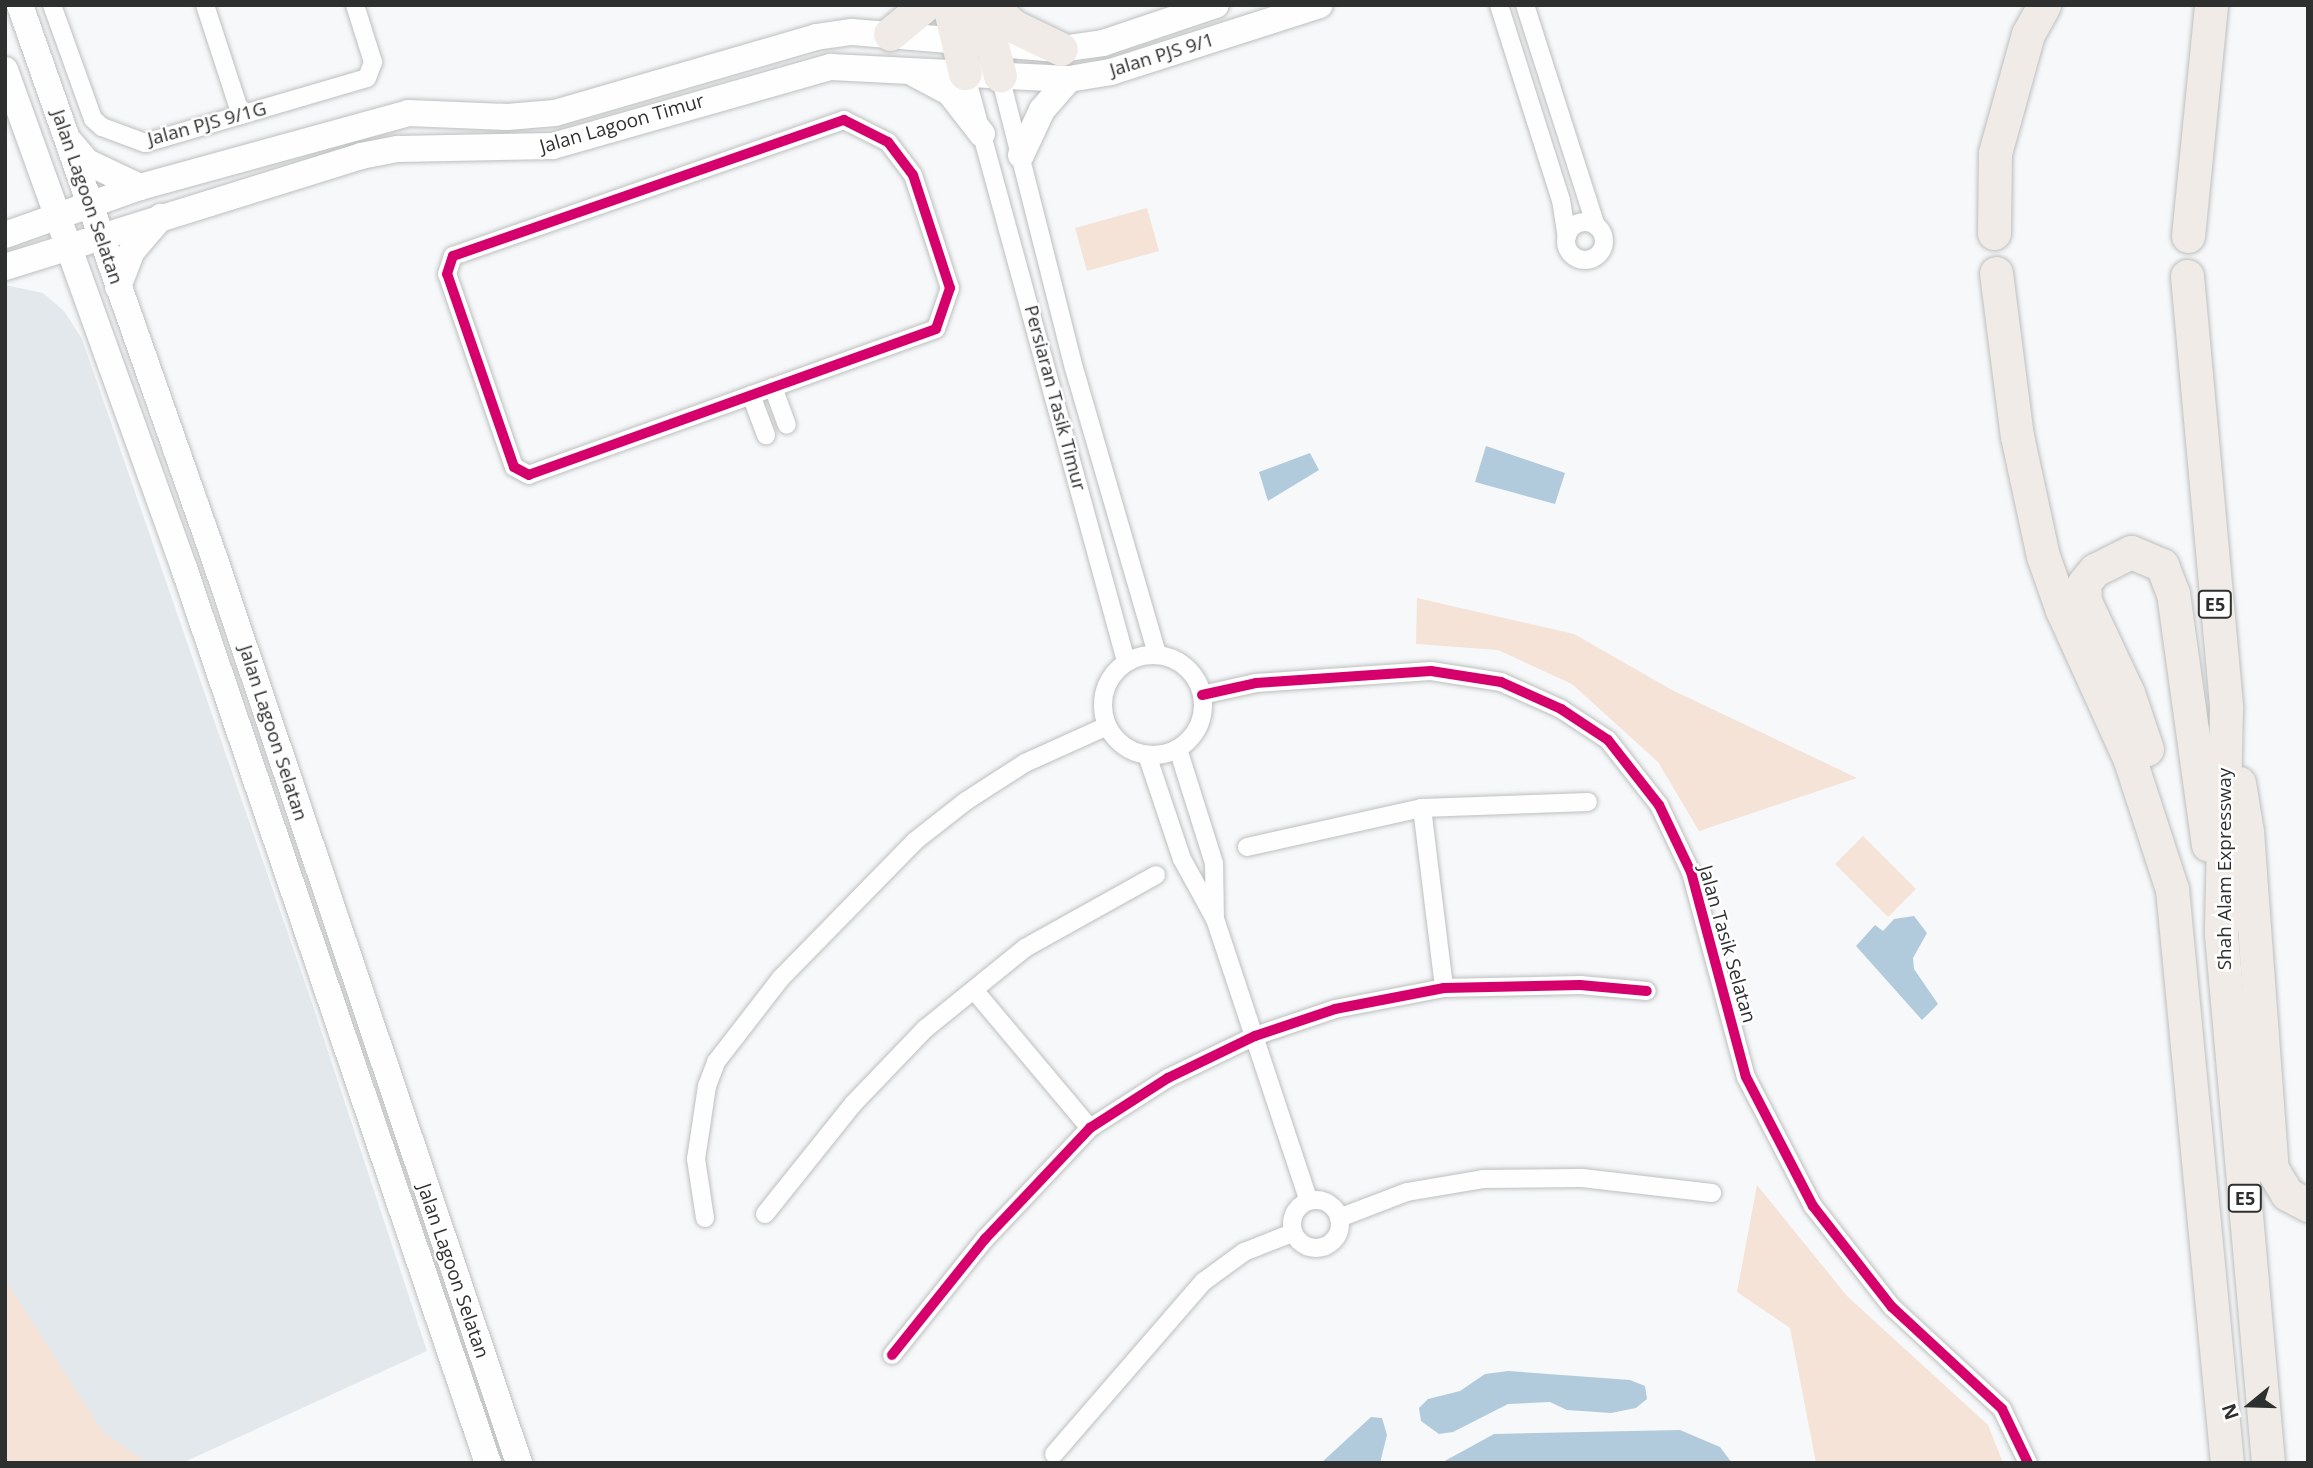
<!DOCTYPE html>
<style>
body{margin:0}
#map{position:relative;width:2313px;height:1468px;overflow:hidden;background:#f6f8f9;font-family:"Open Sans",sans-serif}
div>[style]{position:absolute}
.built>*{inset:0;background:#e2e8ec}
.green>*{inset:0;background:#f5e3d7}
.water>*{inset:0;background:#b1cbdc}
.roads{filter:drop-shadow(0 0 2px #bdbfbf) drop-shadow(0 0 2px #bdbfbf)}
.street>*{height:18px;margin:-9px;padding:0 9px;transform-origin:9px;border-radius:9px;background:#fefefe}
.street>.ring{margin:-9px;padding:0;box-sizing:content-box;background:none;border:18px solid #fefefe;border-radius:50%}
.secondary>*{height:26px;margin:-13px;padding:0 13px;transform-origin:13px;border-radius:13px;background:#fefefe}
.highway>*{height:33px;margin:-16.5px;padding:0 16.5px;transform-origin:16.5px;border-radius:16.5px;background:#f1ebe7}
.cycleway>*{height:10px;margin:-5px;padding:0 5px;transform-origin:5px;border-radius:5px;background:#d6006c}
span{translate:-50% -50%;white-space:nowrap;text-align:center;line-height:1.15;-webkit-text-stroke:5px #fff;paint-order:stroke}
.shield-label span{padding:2px 5px;background:#fff;border:2px solid;border-radius:5px;-webkit-text-stroke-width:0}
.shield-label{font-size:18px;color:#2e3030;font-weight:700}
.street-label{font-size:19px;color:#2e3030}
.frame{position:absolute;inset:0;border:7px solid #2e3030;pointer-events:none}
.north{position:absolute;left:2215px;top:1370px;width:70px;height:70px;-webkit-text-stroke:5px #fff;paint-order:stroke;rotate:251deg;font-size:19px;font-weight:700;line-height:28px;text-align:center;color:#2e3030}
.north::after{content:'';display:block;margin:auto;width:24px;height:32px;background:#2e3030;clip-path:polygon(50% 0,100% 100%,50% 72%,0 100%)}
</style>
<div id="map">
<div class="built">
<div style="clip-path:polygon(5px 285px,43px 293px,64px 311px,82px 339px,312px 1003px,427px 1351px,182px 1463px,5px 1463px)"></div>
</div>
<div class="green">
<div style="clip-path:polygon(1147px 208px,1159px 251px,1087px 271px,1075px 228px)"></div>
<div style="clip-path:polygon(1417px 598px,1574px 634px,1672px 690px,1857px 778px,1699px 831px,1658px 762px,1572px 684px,1498px 650px,1416px 644px)"></div>
<div style="clip-path:polygon(1863px 836px,1916px 889px,1888px 917px,1835px 864px)"></div>
<div style="clip-path:polygon(1757px 1185px,1847px 1296px,1988px 1425px,2003px 1463px,1816px 1463px,1790px 1328px,1737px 1292px)"></div>
<div style="clip-path:polygon(5px 1280px,103px 1432px,147px 1463px,5px 1463px)"></div>
</div>
<div class="water">
<div style="clip-path:polygon(1486px 446px,1565px 473px,1555px 504px,1475px 482px)"></div>
<div style="clip-path:polygon(1310px 453px,1319px 470px,1268px 501px,1259px 472px)"></div>
<div style="clip-path:polygon(1914px 916px,1927px 933px,1913px 958px,1914px 969px,1938px 1004px,1922px 1020px,1856px 946px,1875px 925px,1883px 931px,1894px 919px)"></div>
<div style="clip-path:polygon(1508px 1371px,1630px 1380px,1645px 1386px,1647px 1399px,1636px 1408px,1611px 1413px,1567px 1410px,1550px 1402px,1508px 1404px,1453px 1432px,1439px 1434px,1421px 1421px,1419px 1408px,1428px 1399px,1460px 1391px,1485px 1374px)"></div>
<div style="clip-path:polygon(1371px 1417px,1382px 1418px,1387px 1435px,1380px 1463px,1321px 1463px)"></div>
<div style="clip-path:polygon(1680px 1430px,1720px 1447px,1732px 1463px,1441px 1463px,1494px 1434px)"></div>
</div>
<div class="roads">
<div class="street">
<div style="left:52px;top:5px;width:121px;rotate:70.2deg"></div>
<div style="left:93px;top:119px;width:12px;rotate:42deg"></div>
<div style="left:102px;top:127px;width:46px;rotate:20.4deg"></div>
<div style="left:145px;top:143px;width:231px;rotate:-16.3deg"></div>
<div style="left:367px;top:78px;width:17px;rotate:-69deg"></div>
<div style="left:373px;top:62px;width:60px;rotate:-107.5deg"></div>
<div style="left:205px;top:5px;width:116px;rotate:71.9deg"></div>
<div style="left:1499px;top:5px;width:205px;rotate:72.4deg"></div>
<div style="left:1561px;top:200px;width:37px;rotate:81deg"></div>
<div style="left:1525px;top:5px;width:232px;rotate:72.2deg"></div>
<div style="left:965px;top:73px;width:610px;rotate:74.69deg"></div>
<div style="left:1000px;top:76px;width:301px;rotate:75.8deg"></div>
<div style="left:1074px;top:368px;width:298px;rotate:73.8deg"></div>
<div style="left:844px;top:120px;width:49px;rotate:26.6deg"></div>
<div style="left:888px;top:142px;width:41px;rotate:52.9deg"></div>
<div style="left:913px;top:175px;width:119px;rotate:71.9deg"></div>
<div style="left:950px;top:288px;width:43px;rotate:108.9deg"></div>
<div style="left:936px;top:329px;width:432px;rotate:160.3deg"></div>
<div style="left:529px;top:475px;width:17px;rotate:-152deg"></div>
<div style="left:514px;top:467px;width:204px;rotate:-109.1deg"></div>
<div style="left:447px;top:274px;width:19px;rotate:-72deg"></div>
<div style="left:453px;top:256px;width:414px;rotate:-19.2deg"></div>
<div class="ring" style="left:1566px;top:222px;width:20px;height:20px"></div>
<div style="left:773px;top:387px;width:40px;rotate:69.8deg"></div>
<div style="left:751px;top:395px;width:43px;rotate:69.4deg"></div>
<div class="ring" style="left:1103px;top:655px;width:82px;height:82px"></div>
<div style="left:1202px;top:695px;width:55px;rotate:-12.5deg"></div>
<div style="left:1256px;top:683px;width:175px;rotate:-3.9deg"></div>
<div style="left:1431px;top:671px;width:71px;rotate:8.9deg"></div>
<div style="left:1501px;top:682px;width:66px;rotate:24.2deg"></div>
<div style="left:1561px;top:709px;width:56px;rotate:33.4deg"></div>
<div style="left:1608px;top:740px;width:83px;rotate:51.9deg"></div>
<div style="left:1659px;top:805px;width:74px;rotate:64.5deg"></div>
<div style="left:1691px;top:872px;width:212px;rotate:75deg"></div>
<div style="left:1746px;top:1077px;width:145px;rotate:62.6deg"></div>
<div style="left:1813px;top:1206px;width:128px;rotate:52deg"></div>
<div style="left:1892px;top:1307px;width:150px;rotate:42.8deg"></div>
<div style="left:2002px;top:1409px;width:60px;rotate:64.3deg"></div>
<div style="left:1178px;top:749px;width:120px;rotate:72.5deg"></div>
<div style="left:1214px;top:863px;width:55px;rotate:89deg"></div>
<div style="left:1147px;top:755px;width:110px;rotate:71.4deg"></div>
<div style="left:1182px;top:859px;width:68px;rotate:61.2deg"></div>
<div style="left:1215px;top:919px;width:297px;rotate:71.6deg"></div>
<div style="left:1422px;top:808px;width:181px;rotate:83deg"></div>
<div style="left:1247px;top:847px;width:179px;rotate:-12.6deg"></div>
<div style="left:1422px;top:808px;width:166px;rotate:-2.1deg"></div>
<div style="left:974px;top:990px;width:180px;rotate:50deg"></div>
<div class="ring" style="left:1292px;top:1200px;width:30px;height:30px"></div>
<div style="left:765px;top:1214px;width:142px;rotate:-51.3deg"></div>
<div style="left:854px;top:1103px;width:103px;rotate:-46.2deg"></div>
<div style="left:925px;top:1029px;width:129px;rotate:-39deg"></div>
<div style="left:1025px;top:948px;width:150px;rotate:-29.1deg"></div>
<div style="left:705px;top:1218px;width:60px;rotate:-98.7deg"></div>
<div style="left:696px;top:1159px;width:74px;rotate:-81.4deg"></div>
<div style="left:707px;top:1086px;width:26px;rotate:-69deg"></div>
<div style="left:716px;top:1062px;width:106px;rotate:-52.3deg"></div>
<div style="left:781px;top:978px;width:192px;rotate:-45.6deg"></div>
<div style="left:915px;top:841px;width:65px;rotate:-38.1deg"></div>
<div style="left:966px;top:801px;width:70px;rotate:-32.8deg"></div>
<div style="left:1025px;top:763px;width:90px;rotate:-24.3deg"></div>
<div style="left:1339px;top:1218px;width:73px;rotate:-20.9deg"></div>
<div style="left:1407px;top:1192px;width:77px;rotate:-9.7deg"></div>
<div style="left:1483px;top:1179px;width:99px;rotate:-0.6deg"></div>
<div style="left:1582px;top:1178px;width:131px;rotate:6.6deg"></div>
<div style="left:892px;top:1355px;width:149px;rotate:-51.3deg"></div>
<div style="left:985px;top:1239px;width:153px;rotate:-46.6deg"></div>
<div style="left:1090px;top:1128px;width:93px;rotate:-32.7deg"></div>
<div style="left:1168px;top:1078px;width:97px;rotate:-25.8deg"></div>
<div style="left:1255px;top:1036px;width:84px;rotate:-18.6deg"></div>
<div style="left:1335px;top:1009px;width:111px;rotate:-10.9deg"></div>
<div style="left:1444px;top:988px;width:136px;rotate:-1.3deg"></div>
<div style="left:1580px;top:985px;width:67px;rotate:5.1deg"></div>
<div style="left:1054px;top:1454px;width:228px;rotate:-49.1deg"></div>
<div style="left:1203px;top:1282px;width:51px;rotate:-36.2deg"></div>
<div style="left:1244px;top:1252px;width:52px;rotate:-21.6deg"></div>
</div>
<div class="secondary">
<div style="left:20px;top:5px;width:585px;rotate:70.64deg"></div>
<div style="left:214px;top:557px;width:956px;rotate:71.39deg"></div>
<div style="left:5px;top:70px;width:529px;rotate:70.23deg"></div>
<div style="left:184px;top:568px;width:945px;rotate:71.24deg"></div>
<div style="left:915px;top:74px;width:40px;rotate:28deg"></div>
<div style="left:950px;top:93px;width:52px;rotate:52deg"></div>
<div style="left:71px;top:143px;width:25px;rotate:50deg"></div>
<div style="left:87px;top:162px;width:59px;rotate:25.3deg"></div>
<div style="left:1021px;top:155px;width:50px;rotate:-65deg"></div>
<div style="left:1042px;top:110px;width:41px;rotate:-48.9deg"></div>
<div style="left:5px;top:235px;width:143px;rotate:-19.6deg"></div>
<div style="left:140px;top:187px;width:278px;rotate:-15.4deg"></div>
<div style="left:408px;top:113px;width:99px;rotate:2.3deg"></div>
<div style="left:507px;top:117px;width:48px;rotate:-4.8deg"></div>
<div style="left:555px;top:113px;width:272px;rotate:-16.2deg"></div>
<div style="left:816px;top:37px;width:36px;rotate:-8deg"></div>
<div style="left:852px;top:32px;width:210px;rotate:4.7deg"></div>
<div style="left:1061px;top:49px;width:42px;rotate:-8.1deg"></div>
<div style="left:1103px;top:43px;width:119px;rotate:-18.6deg"></div>
<div style="left:5px;top:267px;width:373px;rotate:-17.3deg"></div>
<div style="left:361px;top:156px;width:38px;rotate:-11deg"></div>
<div style="left:398px;top:149px;width:155px;rotate:-1.1deg"></div>
<div style="left:553px;top:146px;width:289px;rotate:-15.9deg"></div>
<div style="left:831px;top:67px;width:238px;rotate:2.9deg"></div>
<div style="left:1069px;top:79px;width:43px;rotate:-9.5deg"></div>
<div style="left:1111px;top:72px;width:219px;rotate:-17.8deg"></div>
<div style="left:118px;top:287px;width:39px;rotate:-69deg"></div>
<div style="left:132px;top:251px;width:45px;rotate:-49.5deg"></div>
</div>
<div class="highway">
<div style="left:949px;top:5px;width:70px;rotate:76.8deg"></div>
<div style="left:981px;top:5px;width:73px;rotate:75deg"></div>
<div style="left:990px;top:5px;width:31px;rotate:42deg"></div>
<div style="left:1013px;top:26px;width:53px;rotate:25.6deg"></div>
<div style="left:890px;top:34px;width:45px;rotate:-39.6deg"></div>
<div style="left:1994px;top:233px;width:80px;rotate:-89.3deg"></div>
<div style="left:1995px;top:153px;width:123px;rotate:-74.5deg"></div>
<div style="left:2028px;top:34px;width:33px;rotate:-61deg"></div>
<div style="left:2188px;top:236px;width:232px;rotate:-84.3deg"></div>
<div style="left:1996px;top:273px;width:164px;rotate:82.7deg"></div>
<div style="left:2017px;top:436px;width:123px;rotate:77.8deg"></div>
<div style="left:2043px;top:556px;width:57px;rotate:70.6deg"></div>
<div style="left:2062px;top:610px;width:165px;rotate:65.6deg"></div>
<div style="left:2130px;top:760px;width:136px;rotate:72deg"></div>
<div style="left:2172px;top:889px;width:577px;rotate:84.53deg"></div>
<div style="left:2187px;top:276px;width:434px;rotate:84.8deg"></div>
<div style="left:2226px;top:708px;width:226px;rotate:91.3deg"></div>
<div style="left:2221px;top:934px;width:531px;rotate:84.92deg"></div>
<div style="left:2147px;top:749px;width:59px;rotate:-108.7deg"></div>
<div style="left:2128px;top:693px;width:102px;rotate:-115.1deg"></div>
<div style="left:2085px;top:601px;width:18px;rotate:-93deg"></div>
<div style="left:2084px;top:583px;width:17px;rotate:-50deg"></div>
<div style="left:2095px;top:570px;width:40px;rotate:-26.6deg"></div>
<div style="left:2131px;top:552px;width:34px;rotate:23deg"></div>
<div style="left:2162px;top:565px;width:30px;rotate:69deg"></div>
<div style="left:2173px;top:593px;width:254px;rotate:82.1deg"></div>
<div style="left:2239px;top:783px;width:50px;rotate:80.7deg"></div>
<div style="left:2247px;top:832px;width:338px;rotate:85.8deg"></div>
<div style="left:2272px;top:1169px;width:29px;rotate:59deg"></div>
<div style="left:2287px;top:1194px;width:24px;rotate:28deg"></div>
</div>
</div>
<div class="cycleway">
<div style="left:844px;top:120px;width:49px;rotate:26.6deg"></div>
<div style="left:888px;top:142px;width:41px;rotate:52.9deg"></div>
<div style="left:913px;top:175px;width:119px;rotate:71.9deg"></div>
<div style="left:950px;top:288px;width:43px;rotate:108.9deg"></div>
<div style="left:936px;top:329px;width:432px;rotate:160.3deg"></div>
<div style="left:529px;top:475px;width:17px;rotate:-152deg"></div>
<div style="left:514px;top:467px;width:204px;rotate:-109.1deg"></div>
<div style="left:447px;top:274px;width:19px;rotate:-72deg"></div>
<div style="left:453px;top:256px;width:414px;rotate:-19.2deg"></div>
<div style="left:1202px;top:695px;width:55px;rotate:-12.5deg"></div>
<div style="left:1256px;top:683px;width:175px;rotate:-3.9deg"></div>
<div style="left:1431px;top:671px;width:71px;rotate:8.9deg"></div>
<div style="left:1501px;top:682px;width:66px;rotate:24.2deg"></div>
<div style="left:1561px;top:709px;width:56px;rotate:33.4deg"></div>
<div style="left:1608px;top:740px;width:83px;rotate:51.9deg"></div>
<div style="left:1659px;top:805px;width:74px;rotate:64.5deg"></div>
<div style="left:1691px;top:872px;width:212px;rotate:75deg"></div>
<div style="left:1746px;top:1077px;width:145px;rotate:62.6deg"></div>
<div style="left:1813px;top:1206px;width:128px;rotate:52deg"></div>
<div style="left:1892px;top:1307px;width:150px;rotate:42.8deg"></div>
<div style="left:2002px;top:1409px;width:60px;rotate:64.3deg"></div>
<div style="left:892px;top:1355px;width:149px;rotate:-51.3deg"></div>
<div style="left:985px;top:1239px;width:153px;rotate:-46.6deg"></div>
<div style="left:1090px;top:1128px;width:93px;rotate:-32.7deg"></div>
<div style="left:1168px;top:1078px;width:97px;rotate:-25.8deg"></div>
<div style="left:1255px;top:1036px;width:84px;rotate:-18.6deg"></div>
<div style="left:1335px;top:1009px;width:111px;rotate:-10.9deg"></div>
<div style="left:1444px;top:988px;width:136px;rotate:-1.3deg"></div>
<div style="left:1580px;top:985px;width:67px;rotate:5.1deg"></div>
</div>
<div class="shield-label">
<span style="left:2215px;top:604px">E5</span>
<span style="left:2245px;top:1198px">E5</span>
</div>
<div class="street-label">
<span style="left:1162px;top:55px;rotate:-17deg">Jalan PJS 9/1</span>
<span style="left:207px;top:124px;rotate:-15deg">Jalan PJS 9/1G</span>
<span style="left:622px;top:124px;rotate:-16deg">Jalan Lagoon Timur</span>
<span style="left:87px;top:197px;rotate:71deg">Jalan Lagoon Selatan</span>
<span style="left:1055px;top:398px;rotate:75deg">Persiaran Tasik Timur</span>
<span style="left:273px;top:733px;rotate:72deg">Jalan Lagoon Selatan</span>
<span style="left:2225px;top:869px;rotate:-90deg">Shah Alam Expressway</span>
<span style="left:1727px;top:944px;rotate:74deg">Jalan Tasik Selatan</span>
<span style="left:453px;top:1271px;rotate:71deg">Jalan Lagoon Selatan</span>
</div>
<div class="frame"></div>
<div class="north">N</div>
</div>
